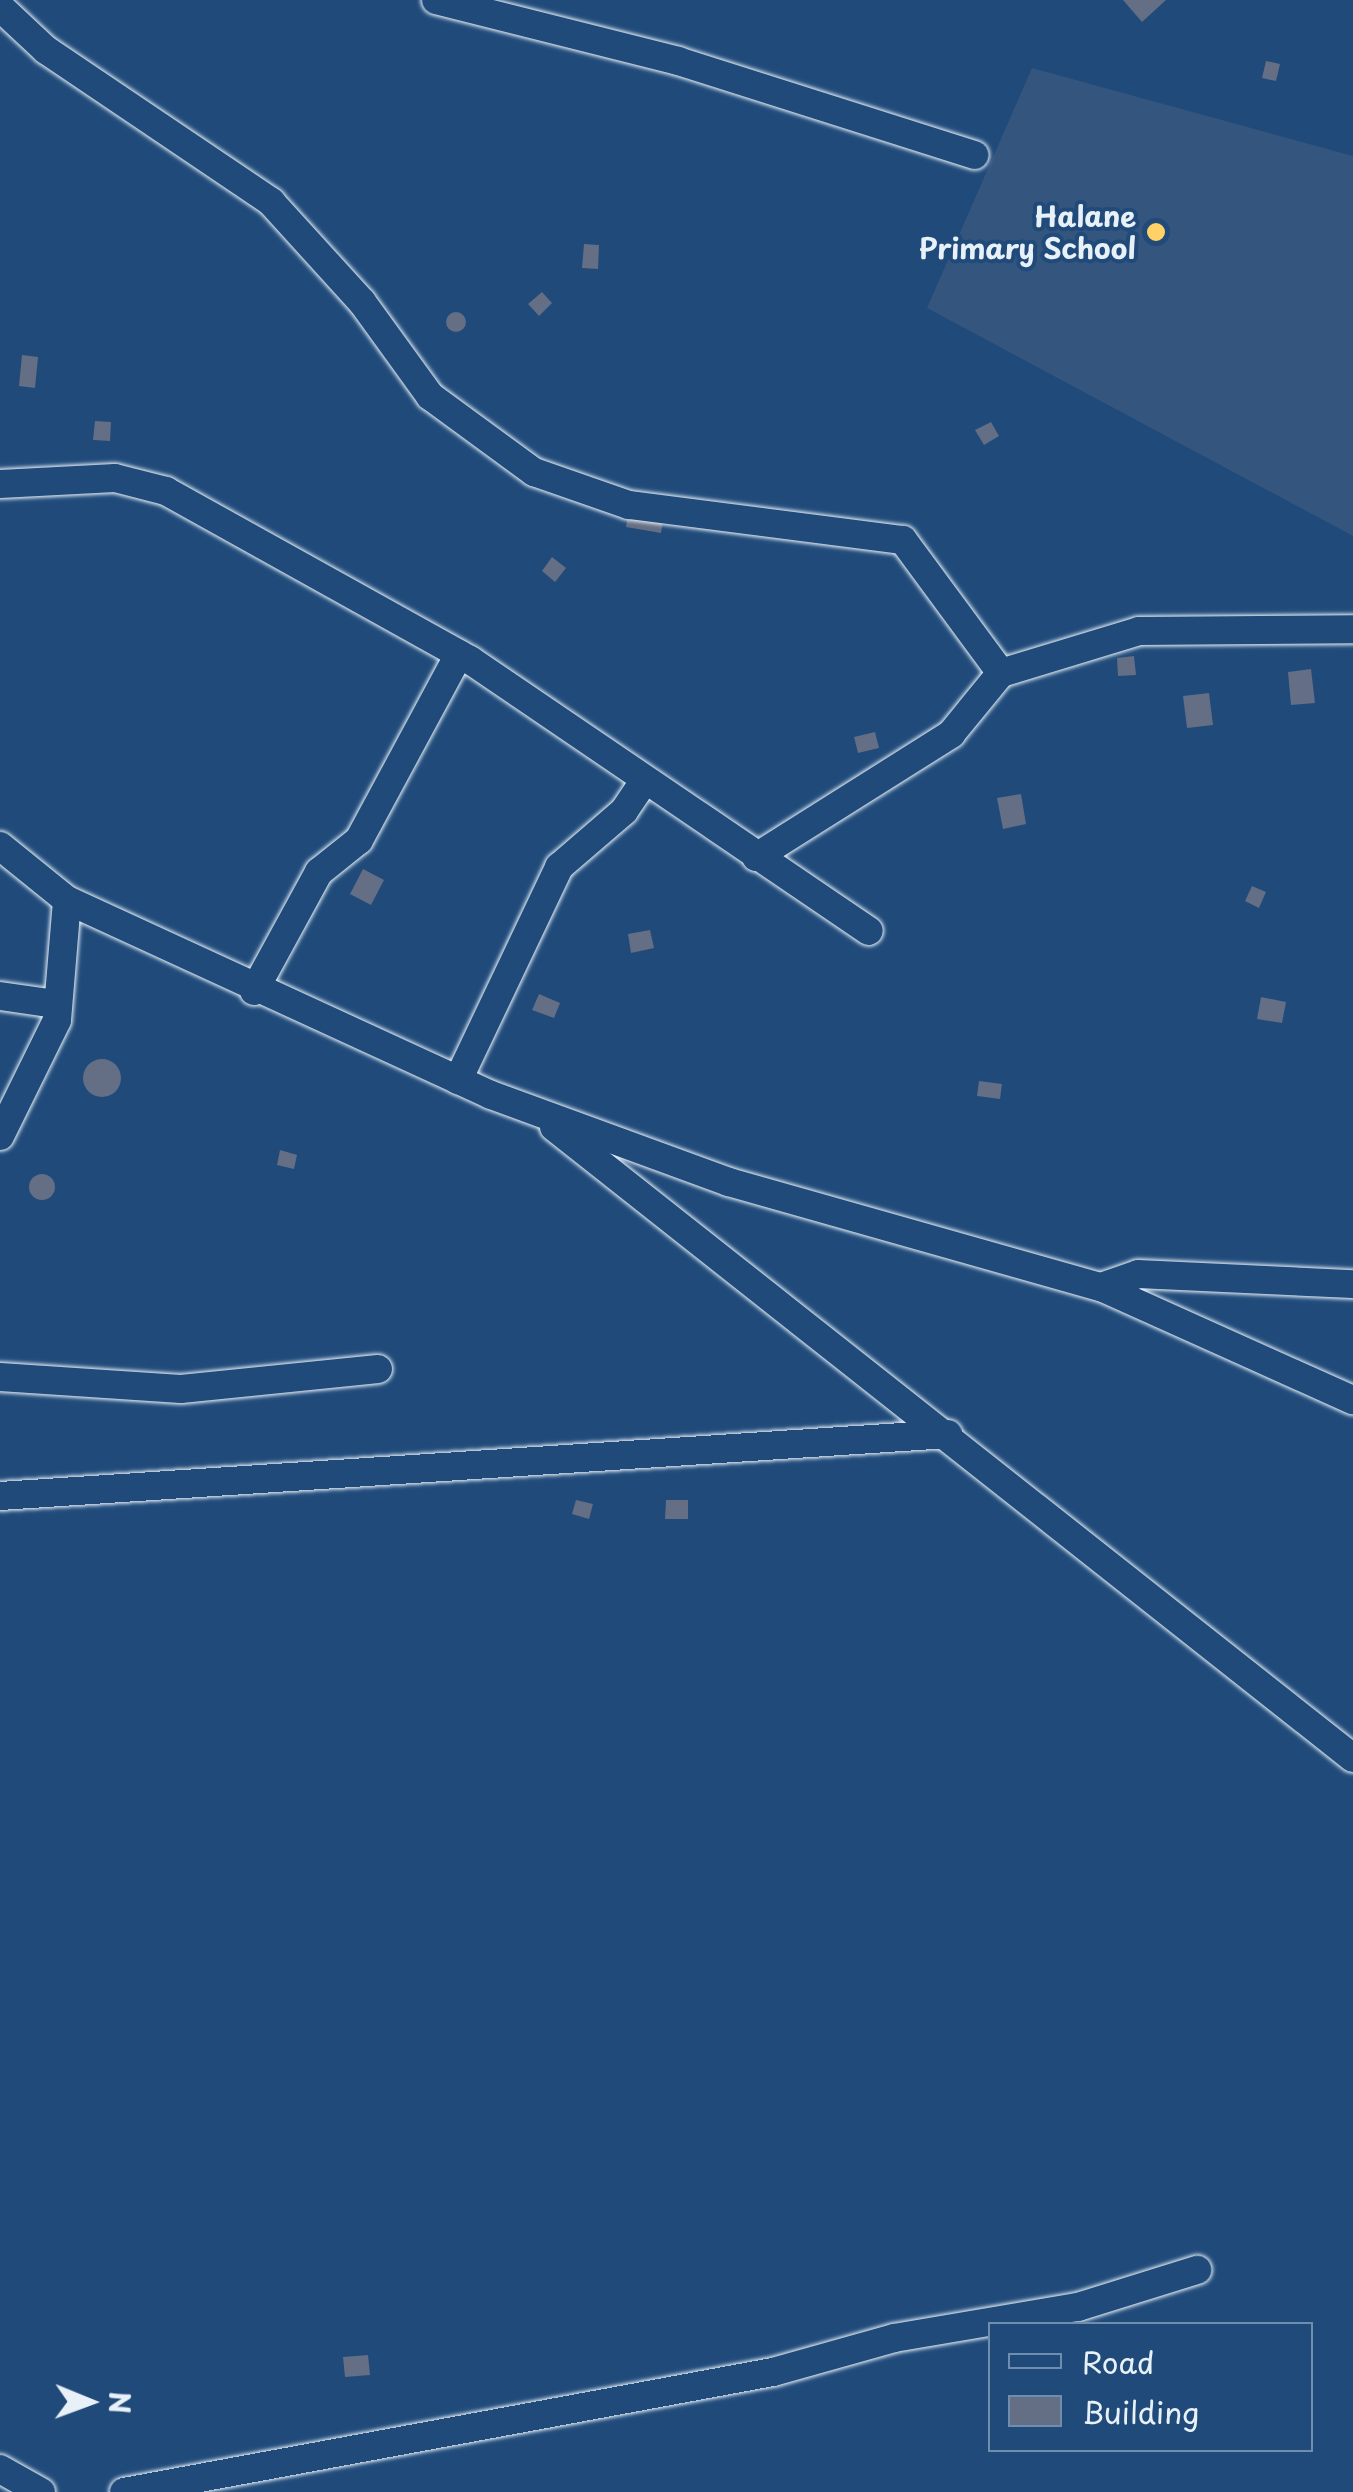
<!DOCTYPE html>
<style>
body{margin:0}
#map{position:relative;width:1353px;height:2492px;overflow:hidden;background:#1f4a7a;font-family:"Playpen Sans",sans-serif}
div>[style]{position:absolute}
.built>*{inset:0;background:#34557d}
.building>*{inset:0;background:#646e84}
.round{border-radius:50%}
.roads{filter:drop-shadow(0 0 2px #e8f1f8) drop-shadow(0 0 2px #e8f1f8)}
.minor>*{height:28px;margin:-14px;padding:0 14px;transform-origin:14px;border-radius:14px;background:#1f4a7a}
.dots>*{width:28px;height:28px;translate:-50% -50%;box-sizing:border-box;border:5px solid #1f4a7a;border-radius:50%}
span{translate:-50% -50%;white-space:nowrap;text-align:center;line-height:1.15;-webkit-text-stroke:8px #1f4a7a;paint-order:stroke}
.poi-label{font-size:28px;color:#e8f1f8;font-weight:700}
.right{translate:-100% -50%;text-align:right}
.legend{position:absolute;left:988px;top:2322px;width:325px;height:130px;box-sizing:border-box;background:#1f4a7a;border:2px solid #6f8dac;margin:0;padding:12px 18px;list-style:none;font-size:30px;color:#e8f1f8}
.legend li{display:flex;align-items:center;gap:20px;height:50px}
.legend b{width:50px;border:2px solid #6f8dac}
.north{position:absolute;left:40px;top:2352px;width:100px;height:100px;-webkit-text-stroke:8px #1f4a7a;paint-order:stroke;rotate:91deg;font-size:28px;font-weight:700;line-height:40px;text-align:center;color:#e8f1f8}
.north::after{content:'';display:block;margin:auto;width:35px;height:45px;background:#e8f1f8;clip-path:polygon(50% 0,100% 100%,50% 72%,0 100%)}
</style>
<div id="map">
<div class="built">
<div style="clip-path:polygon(1032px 68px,1353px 156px,1353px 536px,927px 308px)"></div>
</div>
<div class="building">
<div style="clip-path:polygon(1123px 0,1166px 0,1142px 22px)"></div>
<div style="clip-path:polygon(1266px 61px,1280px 64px,1276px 81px,1262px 78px)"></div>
<div style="clip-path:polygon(584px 244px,599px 245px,598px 269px,582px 268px)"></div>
<div style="clip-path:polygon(542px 292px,552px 303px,539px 316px,528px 304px)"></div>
<div class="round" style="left:446px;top:312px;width:20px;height:20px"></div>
<div style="clip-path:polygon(22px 355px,38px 357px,35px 388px,19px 386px)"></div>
<div style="clip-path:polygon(95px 421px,111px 422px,110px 441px,93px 440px)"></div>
<div style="clip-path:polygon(991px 422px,999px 436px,984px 445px,975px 430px)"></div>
<div style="clip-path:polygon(628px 515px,663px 521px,661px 533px,626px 527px)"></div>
<div style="clip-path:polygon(552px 557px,566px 568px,555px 582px,542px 571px)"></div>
<div style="clip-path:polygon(1134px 656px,1136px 675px,1118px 676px,1117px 658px)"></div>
<div style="clip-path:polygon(1311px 669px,1315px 703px,1291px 705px,1288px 672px)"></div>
<div style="clip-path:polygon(1209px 693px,1213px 725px,1187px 728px,1183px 696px)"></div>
<div style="clip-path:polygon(875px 732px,879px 748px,858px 753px,854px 737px)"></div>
<div style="clip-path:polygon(1021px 794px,1026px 824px,1003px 829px,997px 798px)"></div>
<div style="clip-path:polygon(363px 869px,384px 880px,371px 905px,350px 894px)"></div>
<div style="clip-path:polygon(1252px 886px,1266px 892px,1259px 908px,1245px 901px)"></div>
<div style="clip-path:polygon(650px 930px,654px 948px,631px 953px,628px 934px)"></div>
<div style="clip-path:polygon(539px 994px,560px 1003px,554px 1018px,532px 1010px)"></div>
<div style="clip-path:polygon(1261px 997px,1286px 1002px,1282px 1023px,1257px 1019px)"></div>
<div class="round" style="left:83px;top:1059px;width:38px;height:38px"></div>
<div style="clip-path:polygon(979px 1081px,1002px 1084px,1000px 1099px,977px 1096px)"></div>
<div style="clip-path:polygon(280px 1150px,297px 1155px,294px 1169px,277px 1165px)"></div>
<div class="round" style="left:29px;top:1174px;width:26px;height:26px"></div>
<div style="clip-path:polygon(576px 1500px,593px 1504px,589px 1519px,572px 1514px)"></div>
<div style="clip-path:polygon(666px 1500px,688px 1500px,688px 1519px,665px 1519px)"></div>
<div style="clip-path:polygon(368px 2355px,370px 2375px,345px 2377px,343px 2357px)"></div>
</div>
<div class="roads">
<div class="minor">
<div style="left:436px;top:0;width:250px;rotate:14.1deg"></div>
<div style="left:678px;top:61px;width:311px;rotate:17.6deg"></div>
<div style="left:0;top:7px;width:63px;rotate:43.1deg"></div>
<div style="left:46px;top:50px;width:272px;rotate:34deg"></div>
<div style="left:271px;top:202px;width:135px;rotate:47.7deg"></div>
<div style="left:362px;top:302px;width:116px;rotate:54.1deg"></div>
<div style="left:430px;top:396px;width:129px;rotate:36.2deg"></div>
<div style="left:534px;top:472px;width:101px;rotate:19.2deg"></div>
<div style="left:629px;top:505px;width:276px;rotate:7.3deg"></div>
<div style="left:903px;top:540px;width:165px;rotate:53.6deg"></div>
<div style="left:1001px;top:673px;width:144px;rotate:-16.9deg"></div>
<div style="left:1139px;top:631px;width:214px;rotate:-0.5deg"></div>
<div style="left:0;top:484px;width:115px;rotate:-3deg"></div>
<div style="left:115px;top:478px;width:53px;rotate:14.3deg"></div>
<div style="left:166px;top:491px;width:348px;rotate:29.1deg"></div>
<div style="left:470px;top:660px;width:482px;rotate:34.2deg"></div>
<div style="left:0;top:846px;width:86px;rotate:38.9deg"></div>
<div style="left:67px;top:900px;width:467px;rotate:24.7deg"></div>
<div style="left:491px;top:1095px;width:253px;rotate:20.1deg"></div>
<div style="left:729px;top:1182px;width:387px;rotate:15.8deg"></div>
<div style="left:1101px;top:1287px;width:276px;rotate:24.2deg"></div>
<div style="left:756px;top:857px;width:231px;rotate:-32.2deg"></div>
<div style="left:951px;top:734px;width:79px;rotate:-50.7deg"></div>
<div style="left:254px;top:991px;width:136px;rotate:-61.4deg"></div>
<div style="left:319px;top:872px;width:51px;rotate:-38.7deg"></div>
<div style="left:359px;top:840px;width:211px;rotate:-61.7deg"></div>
<div style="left:0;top:996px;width:57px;rotate:8.1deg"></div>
<div style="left:458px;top:1080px;width:236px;rotate:-64.6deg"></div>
<div style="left:559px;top:867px;width:86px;rotate:-40.7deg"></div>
<div style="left:624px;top:811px;width:36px;rotate:-56deg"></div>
<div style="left:554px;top:1127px;width:1018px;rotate:38.3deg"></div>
<div style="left:0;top:1136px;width:129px;rotate:-63.8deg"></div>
<div style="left:57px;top:1020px;width:120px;rotate:-85.2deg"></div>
<div style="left:1101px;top:1287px;width:39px;rotate:-19deg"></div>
<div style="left:1138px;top:1274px;width:215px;rotate:2.7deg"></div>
<div style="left:0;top:1377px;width:181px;rotate:3.8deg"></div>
<div style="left:181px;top:1389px;width:198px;rotate:-5.8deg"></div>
<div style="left:0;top:1496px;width:950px;rotate:-3.74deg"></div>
<div style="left:0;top:2469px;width:47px;rotate:29.3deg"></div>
<div style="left:124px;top:2492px;width:660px;rotate:-10.48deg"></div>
<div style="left:773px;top:2372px;width:126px;rotate:-15.7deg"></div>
<div style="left:894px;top:2338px;width:187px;rotate:-9.6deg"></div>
<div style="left:1078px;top:2307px;width:125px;rotate:-17.3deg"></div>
</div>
</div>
<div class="dots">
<div style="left:1156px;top:232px;background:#ffd166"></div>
</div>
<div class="poi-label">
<span class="right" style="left:1136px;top:232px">Halane<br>Primary School</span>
</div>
<ul class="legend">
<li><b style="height:12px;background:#1f4a7a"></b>Road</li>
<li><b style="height:28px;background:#646e84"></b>Building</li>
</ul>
<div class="north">N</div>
</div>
